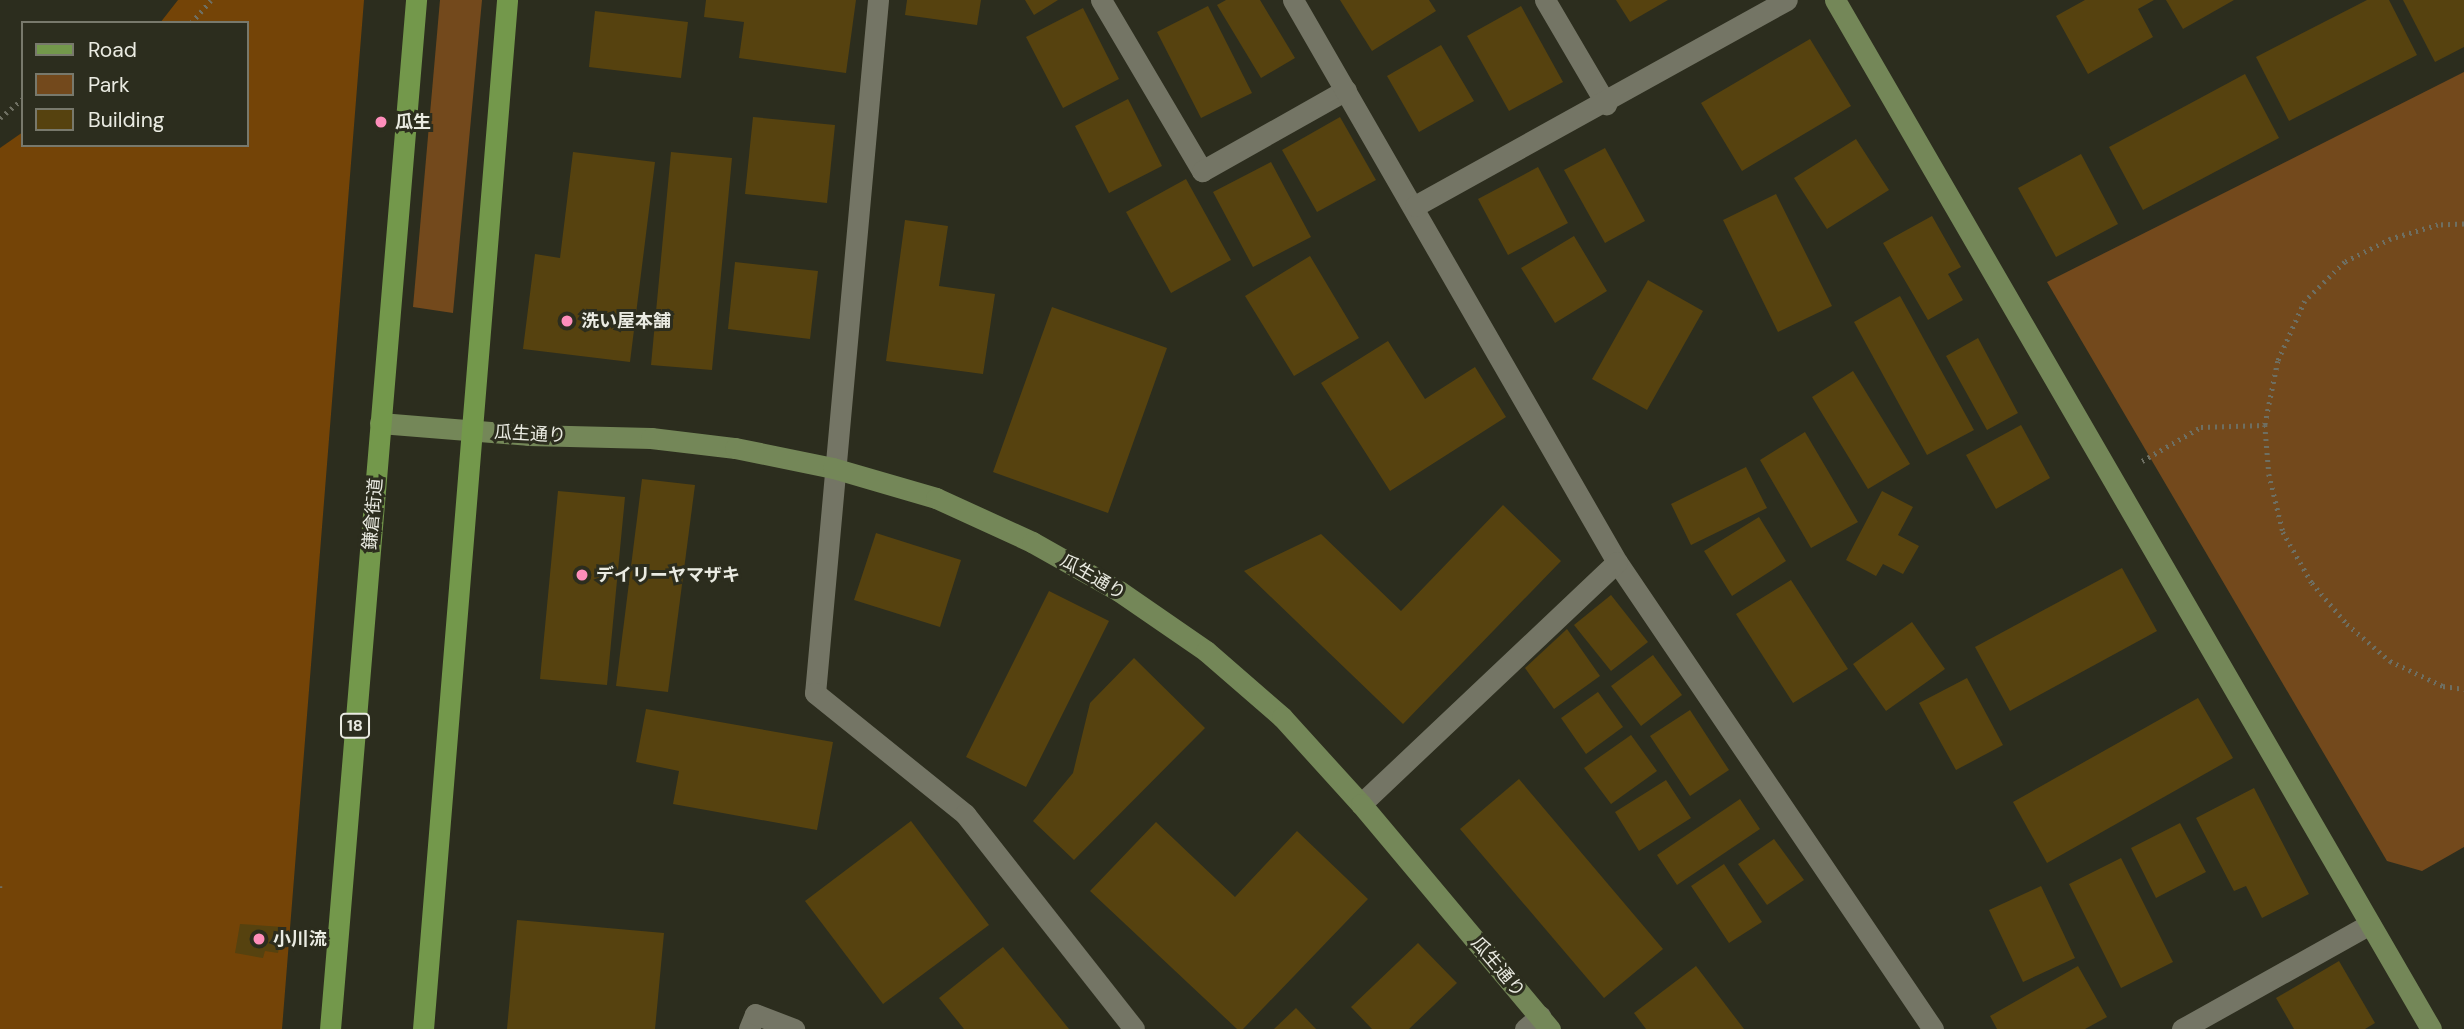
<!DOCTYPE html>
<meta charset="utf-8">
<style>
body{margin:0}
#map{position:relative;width:2464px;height:1029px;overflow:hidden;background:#2c2d1e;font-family:"DM Sans","Noto Sans JP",sans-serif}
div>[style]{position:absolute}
.green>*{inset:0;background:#73491c}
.forest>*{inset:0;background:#744407}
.building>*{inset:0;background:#56420f}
.path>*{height:4.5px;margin-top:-2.25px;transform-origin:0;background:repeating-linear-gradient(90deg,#6e6f62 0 2px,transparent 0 7px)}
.street>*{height:21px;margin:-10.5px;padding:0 10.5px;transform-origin:10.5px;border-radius:10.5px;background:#747565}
.secondary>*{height:21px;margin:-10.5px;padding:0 10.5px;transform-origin:10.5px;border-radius:10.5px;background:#748758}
.primary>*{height:21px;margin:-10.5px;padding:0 10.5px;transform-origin:10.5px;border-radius:10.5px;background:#73984b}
.dots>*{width:19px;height:19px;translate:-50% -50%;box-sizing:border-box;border:4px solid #2c2d1e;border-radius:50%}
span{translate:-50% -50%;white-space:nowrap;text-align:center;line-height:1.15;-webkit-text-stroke:6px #2c2d1e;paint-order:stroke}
.shield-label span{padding:2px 5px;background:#2c2d1e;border:2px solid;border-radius:5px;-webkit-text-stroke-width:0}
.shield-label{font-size:16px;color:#eaebe2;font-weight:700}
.poi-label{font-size:18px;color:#eaebe2;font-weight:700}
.left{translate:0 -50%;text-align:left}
.street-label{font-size:18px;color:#eaebe2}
.legend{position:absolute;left:21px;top:21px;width:228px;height:126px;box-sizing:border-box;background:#2c2d1e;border:2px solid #78796c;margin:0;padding:9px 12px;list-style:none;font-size:21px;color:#eaebe2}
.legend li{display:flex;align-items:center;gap:14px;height:35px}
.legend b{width:35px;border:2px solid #78796c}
</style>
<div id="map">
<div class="green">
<div style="clip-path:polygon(440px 0,482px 0,453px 313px,413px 307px)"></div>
<div style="clip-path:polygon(2464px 72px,2464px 847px,2422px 871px,2387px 861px,2047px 282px)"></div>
</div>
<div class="forest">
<div style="clip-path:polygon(178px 0,364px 0,282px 1029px,0 1029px,0 148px,23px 132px,23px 145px,247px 145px,247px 23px,160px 23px)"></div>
</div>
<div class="building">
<div style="clip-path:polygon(706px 0,856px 0,846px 73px,739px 58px,744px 22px,704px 17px)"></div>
<div style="clip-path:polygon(907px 0,981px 0,977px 25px,905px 15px)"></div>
<div style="clip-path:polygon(1025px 0,1058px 0,1034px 15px)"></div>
<div style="clip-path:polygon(1226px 0,1260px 0,1295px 58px,1261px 78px,1217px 5px)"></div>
<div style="clip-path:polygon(1340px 0,1429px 0,1436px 11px,1372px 51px)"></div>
<div style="clip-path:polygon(1616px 0,1668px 0,1630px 22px)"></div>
<div style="clip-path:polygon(2085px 0,2154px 0,2138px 9px,2153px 37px,2088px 74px,2056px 16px)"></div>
<div style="clip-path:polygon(2166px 0,2234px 0,2183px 29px)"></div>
<div style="clip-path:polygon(2367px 0,2389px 0,2417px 55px,2289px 121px,2256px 57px)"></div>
<div style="clip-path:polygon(2403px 0,2464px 0,2464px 47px,2435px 62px)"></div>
<div style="clip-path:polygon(1208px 6px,1252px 93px,1201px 118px,1157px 32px)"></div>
<div style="clip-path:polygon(1521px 6px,1563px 82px,1509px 111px,1467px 36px)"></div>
<div style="clip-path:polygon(1083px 8px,1119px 79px,1063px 108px,1026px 37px)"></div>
<div style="clip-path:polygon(595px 11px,688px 22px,681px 78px,589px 67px)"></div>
<div style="clip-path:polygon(1810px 39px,1851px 106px,1742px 171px,1701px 103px)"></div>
<div style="clip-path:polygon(1441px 45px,1474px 101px,1419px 132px,1387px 76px)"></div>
<div style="clip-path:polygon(2245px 74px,2279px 138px,2143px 210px,2109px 147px)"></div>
<div style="clip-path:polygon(1128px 99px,1162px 166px,1109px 193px,1075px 126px)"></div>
<div style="clip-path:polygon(753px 117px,835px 125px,827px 203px,745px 194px)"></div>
<div style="clip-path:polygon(1340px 117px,1376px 180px,1317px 212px,1282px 150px)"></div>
<div style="clip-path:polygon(1856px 139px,1889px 190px,1827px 229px,1794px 178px)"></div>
<div style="clip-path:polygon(1605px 148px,1645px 221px,1605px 243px,1564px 170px)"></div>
<div style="clip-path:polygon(573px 152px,655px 162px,630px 362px,523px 349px,535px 254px,560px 258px)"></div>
<div style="clip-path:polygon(671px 152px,732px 158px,712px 370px,651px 365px)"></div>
<div style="clip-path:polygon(2081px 154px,2118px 224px,2056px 257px,2018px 188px)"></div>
<div style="clip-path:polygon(1271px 162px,1311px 237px,1253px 267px,1213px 192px)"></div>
<div style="clip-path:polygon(1538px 167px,1568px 223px,1508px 255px,1478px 199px)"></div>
<div style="clip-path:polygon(1186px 179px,1231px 260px,1171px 293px,1126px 212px)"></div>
<div style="clip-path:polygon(1776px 194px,1832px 306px,1778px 332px,1723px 220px)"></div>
<div style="clip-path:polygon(1932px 216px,1961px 267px,1948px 274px,1963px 300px,1928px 320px,1883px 243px)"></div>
<div style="clip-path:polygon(905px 220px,948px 226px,939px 286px,995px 294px,983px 374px,886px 361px)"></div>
<div style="clip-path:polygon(1574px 236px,1607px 291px,1555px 323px,1521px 268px)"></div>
<div style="clip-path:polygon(1310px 256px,1359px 338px,1294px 376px,1245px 296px)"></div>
<div style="clip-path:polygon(735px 262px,818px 271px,810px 339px,728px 329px)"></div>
<div style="clip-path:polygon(1648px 280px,1703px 311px,1647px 410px,1592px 379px)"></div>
<div style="clip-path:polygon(1900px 296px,1974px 430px,1927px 455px,1854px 322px)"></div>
<div style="clip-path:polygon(1052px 307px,1167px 348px,1108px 513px,993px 472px)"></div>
<div style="clip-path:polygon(1978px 338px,2018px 413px,1987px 430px,1946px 356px)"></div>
<div style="clip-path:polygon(1388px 341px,1425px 399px,1475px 367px,1506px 417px,1390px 491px,1321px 383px)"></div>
<div style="clip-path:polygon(1853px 371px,1910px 464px,1868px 489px,1812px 397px)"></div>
<div style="clip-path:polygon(2021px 425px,2050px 478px,1996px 509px,1966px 455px)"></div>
<div style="clip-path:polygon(1805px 432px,1858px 522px,1811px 548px,1760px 460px)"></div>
<div style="clip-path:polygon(1746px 467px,1767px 508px,1691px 545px,1671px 504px)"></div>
<div style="clip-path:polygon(642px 479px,695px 485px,668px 692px,616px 686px)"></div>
<div style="clip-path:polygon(558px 491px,625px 497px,607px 685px,540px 679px)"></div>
<div style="clip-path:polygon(1882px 491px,1913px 507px,1898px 535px,1919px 546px,1903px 574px,1883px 564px,1876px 576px,1846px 560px)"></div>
<div style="clip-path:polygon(1503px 505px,1561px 561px,1403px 724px,1244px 571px,1321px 534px,1401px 611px)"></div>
<div style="clip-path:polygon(1759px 517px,1786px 561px,1732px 596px,1704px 551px)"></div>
<div style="clip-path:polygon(876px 533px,961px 560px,940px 627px,854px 600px)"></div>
<div style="clip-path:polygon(2122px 568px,2157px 631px,2010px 711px,1975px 647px)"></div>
<div style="clip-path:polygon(1791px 580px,1848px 669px,1793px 703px,1736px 614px)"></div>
<div style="clip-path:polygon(1049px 591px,1109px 621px,1026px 787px,966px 757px)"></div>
<div style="clip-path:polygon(1611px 595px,1648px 642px,1611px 671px,1574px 625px)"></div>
<div style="clip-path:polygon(1912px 622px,1945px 669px,1886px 711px,1853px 664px)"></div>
<div style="clip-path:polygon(1567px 629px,1600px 676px,1554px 709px,1525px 668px)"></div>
<div style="clip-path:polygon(1653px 655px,1682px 695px,1641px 726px,1611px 686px)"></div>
<div style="clip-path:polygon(1134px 658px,1205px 728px,1074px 860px,1033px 821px,1073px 773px,1090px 703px)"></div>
<div style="clip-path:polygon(1967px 678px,2003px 745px,1956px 770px,1919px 703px)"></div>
<div style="clip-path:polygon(1598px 692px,1623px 727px,1586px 754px,1561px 718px)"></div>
<div style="clip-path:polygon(2198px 698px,2233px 758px,2047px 863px,2013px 802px)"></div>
<div style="clip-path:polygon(646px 709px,833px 742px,817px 830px,673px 804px,679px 771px,636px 762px)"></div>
<div style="clip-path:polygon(1690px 710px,1729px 770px,1690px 796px,1650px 736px)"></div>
<div style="clip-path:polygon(1631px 735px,1657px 771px,1611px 804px,1584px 768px)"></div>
<div style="clip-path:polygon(1519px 779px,1663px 949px,1604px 998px,1460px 829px)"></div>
<div style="clip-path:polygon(1666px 780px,1691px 818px,1639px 851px,1615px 812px)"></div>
<div style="clip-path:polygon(2254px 788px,2309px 894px,2262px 918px,2246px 886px,2234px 891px,2196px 818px)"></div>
<div style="clip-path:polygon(1740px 799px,1760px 829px,1677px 885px,1657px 855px)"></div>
<div style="clip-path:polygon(911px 821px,989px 925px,883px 1004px,805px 901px)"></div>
<div style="clip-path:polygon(1156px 822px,1235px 897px,1297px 831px,1368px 899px,1243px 1029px,1237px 1029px,1090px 891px)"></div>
<div style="clip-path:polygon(2180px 823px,2206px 872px,2156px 898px,2131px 848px)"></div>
<div style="clip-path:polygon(1774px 839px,1804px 880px,1767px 905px,1738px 864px)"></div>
<div style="clip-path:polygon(2121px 858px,2173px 962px,2121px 988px,2069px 884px)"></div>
<div style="clip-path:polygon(1724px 864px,1762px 922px,1729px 943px,1691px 886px)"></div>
<div style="clip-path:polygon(2041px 886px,2075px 958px,2023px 982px,1989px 910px)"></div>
<div style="clip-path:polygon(517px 920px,664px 933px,655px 1029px,507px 1029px)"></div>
<div style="clip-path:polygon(240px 924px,283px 927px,278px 953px,265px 951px,263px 958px,235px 953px)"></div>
<div style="clip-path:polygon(1418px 943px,1457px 983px,1409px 1029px,1372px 1029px,1351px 1007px)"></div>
<div style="clip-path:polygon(1003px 947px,1069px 1029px,964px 1029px,939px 998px)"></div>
<div style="clip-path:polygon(2339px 961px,2375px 1023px,2365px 1029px,2294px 1029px,2276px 998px)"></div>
<div style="clip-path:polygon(1696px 966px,1744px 1029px,1646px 1029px,1634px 1013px)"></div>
<div style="clip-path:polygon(2078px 966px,2107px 1017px,2085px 1029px,1997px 1029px,1990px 1016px)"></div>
<div style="clip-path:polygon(1296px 1008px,1316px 1029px,1274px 1029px)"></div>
</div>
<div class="path">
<div style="left:191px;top:23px;width:30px;rotate:-49deg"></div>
<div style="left:0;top:118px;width:30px;rotate:-40deg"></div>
<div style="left:2464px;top:224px;width:26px;rotate:178deg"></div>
<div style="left:2438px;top:225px;width:49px;rotate:163.4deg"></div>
<div style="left:2391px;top:239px;width:51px;rotate:153.4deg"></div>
<div style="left:2345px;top:262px;width:56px;rotate:135.7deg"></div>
<div style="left:2305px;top:301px;width:66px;rotate:114.2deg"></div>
<div style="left:2278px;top:361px;width:65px;rotate:101.5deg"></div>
<div style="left:2265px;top:425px;width:49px;rotate:85.3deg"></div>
<div style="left:2269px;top:474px;width:60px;rotate:76.4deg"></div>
<div style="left:2283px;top:532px;width:59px;rotate:60.4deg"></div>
<div style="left:2312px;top:583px;width:54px;rotate:49.5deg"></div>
<div style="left:2347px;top:624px;width:57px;rotate:40.7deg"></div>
<div style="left:2390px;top:661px;width:59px;rotate:25.3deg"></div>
<div style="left:2443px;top:686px;width:21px;rotate:8deg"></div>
<div style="left:2142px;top:461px;width:68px;rotate:-30deg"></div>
<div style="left:2201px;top:427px;width:64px;rotate:-1.8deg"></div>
<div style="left:0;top:886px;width:3px;rotate:90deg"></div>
</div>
<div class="street">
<div style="left:878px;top:0;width:696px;rotate:95.19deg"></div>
<div style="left:815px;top:693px;width:193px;rotate:38.9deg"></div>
<div style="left:965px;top:814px;width:273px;rotate:51.8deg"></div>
<div style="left:1101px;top:0;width:199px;rotate:59.4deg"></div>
<div style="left:1202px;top:171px;width:165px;rotate:-29.4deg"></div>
<div style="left:1293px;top:0;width:649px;rotate:60.04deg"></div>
<div style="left:1617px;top:562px;width:564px;rotate:55.92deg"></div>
<div style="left:1545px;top:0;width:121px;rotate:59.6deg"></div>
<div style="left:1415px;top:206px;width:425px;rotate:-29deg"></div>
<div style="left:1361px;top:804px;width:352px;rotate:-43.4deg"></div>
<div style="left:749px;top:1029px;width:16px;rotate:-68deg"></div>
<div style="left:755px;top:1014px;width:42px;rotate:21deg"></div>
<div style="left:1525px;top:1029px;width:20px;rotate:-41deg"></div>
<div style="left:2182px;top:1029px;width:215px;rotate:-29.2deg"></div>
</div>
<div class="secondary">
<div style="left:1835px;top:0;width:1189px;rotate:59.92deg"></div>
<div style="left:380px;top:423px;width:148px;rotate:4.6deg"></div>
<div style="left:528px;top:435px;width:123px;rotate:1.4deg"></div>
<div style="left:651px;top:438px;width:85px;rotate:6.8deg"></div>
<div style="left:735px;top:448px;width:100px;rotate:11.5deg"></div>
<div style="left:833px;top:468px;width:107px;rotate:16.2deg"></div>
<div style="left:936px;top:498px;width:106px;rotate:24.6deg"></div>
<div style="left:1032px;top:542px;width:100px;rotate:29.4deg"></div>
<div style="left:1119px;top:591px;width:106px;rotate:34.6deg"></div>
<div style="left:1206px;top:651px;width:101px;rotate:41deg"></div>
<div style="left:1282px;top:717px;width:118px;rotate:47.8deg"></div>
<div style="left:1361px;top:804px;width:294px;rotate:50deg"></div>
</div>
<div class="primary">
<div style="left:330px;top:1029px;width:1033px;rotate:-85.22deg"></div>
<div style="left:423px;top:1029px;width:1032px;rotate:-85.33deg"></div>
</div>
<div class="dots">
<div style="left:381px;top:122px;background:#fe8ebb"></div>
<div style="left:567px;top:321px;background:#fe8ebb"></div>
<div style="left:582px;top:575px;background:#fe8ebb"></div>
<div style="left:259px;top:939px;background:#fe8ebb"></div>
</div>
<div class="shield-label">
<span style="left:355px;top:726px">18</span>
</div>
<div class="poi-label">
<span class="left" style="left:395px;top:122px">瓜生</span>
<span class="left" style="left:581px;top:321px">洗い屋本舗</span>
<span class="left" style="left:596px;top:575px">デイリーヤマザキ</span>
<span class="left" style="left:273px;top:939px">小川流</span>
</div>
<div class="street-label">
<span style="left:530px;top:434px;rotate:3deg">瓜生通り</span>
<span style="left:373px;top:514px;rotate:-85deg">鎌倉街道</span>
<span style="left:1093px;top:577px;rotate:30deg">瓜生通り</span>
<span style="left:1498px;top:967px;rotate:50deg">瓜生通り</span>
</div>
<ul class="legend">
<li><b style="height:9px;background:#73984b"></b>Road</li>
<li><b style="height:19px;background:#73491c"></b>Park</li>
<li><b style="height:19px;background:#56420f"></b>Building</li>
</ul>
</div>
